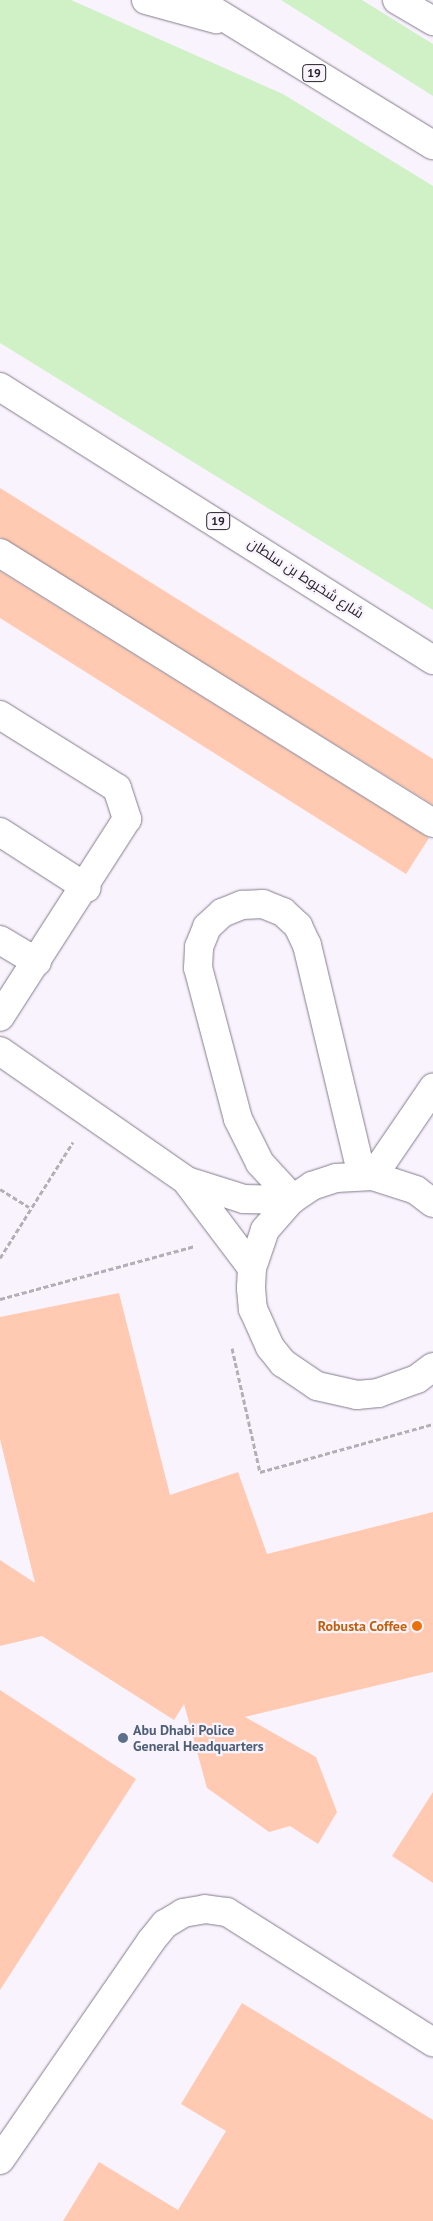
<!DOCTYPE html>
<meta charset="utf-8">
<style>
body{margin:0}
#map{position:relative;width:433px;height:2221px;overflow:hidden;background:#f9f3fe;font-family:"PT Sans",Cairo,sans-serif}
div>[style]{position:absolute}
.green>*{inset:0;background:#d0f1c6}
.building>*{inset:0;background:#ffcab1}
.path>*{height:3px;margin-top:-1.5px;transform-origin:0;background:repeating-linear-gradient(90deg,#b3aeb7 0 5px,transparent 0 7.5px)}
.roads{filter:drop-shadow(0 0 1px #847c8b) drop-shadow(0 0 1px #847c8b)}
.minor>*{height:28px;margin:-14px;padding:0 14px;transform-origin:14px;border-radius:14px;background:#fff}
.major>*{height:28px;margin:-14px;padding:0 14px;transform-origin:14px;border-radius:14px;background:#fff}
.dots>*{width:14px;height:14px;translate:-50% -50%;box-sizing:border-box;border:2px solid #f9f3fe;border-radius:50%}
span{translate:-50% -50%;white-space:nowrap;text-align:center;line-height:1.15;-webkit-text-stroke:4.5px #f9f3fe;paint-order:stroke}
.shield-label span{padding:1px 4px;background:#f9f3fe;border:1px solid;border-radius:4px;-webkit-text-stroke-width:0}
.shield-label{font-size:12px;color:#27232a;font-weight:700}
.street-label{font-size:14px;color:#27232a}
.food-label{font-size:14px;color:#c56008;font-weight:700}
.right{translate:-100% -50%;text-align:right}
.service-label{font-size:14px;color:#4e5e75;font-weight:700}
.left{translate:0 -50%;text-align:left}
</style>
<div id="map">
<div class="green">
<div style="clip-path:polygon(0 0,71px 0,283px 94px,433px 186px,433px 610px,0 343px)"></div>
<div style="clip-path:polygon(281px 0,362px 0,433px 44px,433px 96px)"></div>
</div>
<div class="building">
<div style="clip-path:polygon(0 488px,433px 759px,433px 805px,0 537px)"></div>
<div style="clip-path:polygon(0 571px,429px 838px,406px 874px,0 618px)"></div>
<div style="clip-path:polygon(119px 1293px,170px 1495px,238px 1472px,267px 1554px,433px 1512px,433px 1672px,245px 1717px,316px 1757px,337px 1812px,318px 1844px,290px 1826px,269px 1832px,207px 1788px,184px 1704px,174px 1720px,42px 1636px,0 1646px,0 1560px,35px 1583px,0 1439px,0 1317px)"></div>
<div style="clip-path:polygon(0 1690px,136px 1779px,0 1990px)"></div>
<div style="clip-path:polygon(433px 1792px,433px 1883px,392px 1856px)"></div>
<div style="clip-path:polygon(242px 2003px,433px 2120px,433px 2221px,63px 2221px,99px 2162px,178px 2210px,226px 2131px,181px 2104px)"></div>
</div>
<div class="path">
<div style="left:0;top:1189px;width:34px;rotate:32deg"></div>
<div style="left:0;top:1258px;width:137px;rotate:-57.8deg"></div>
<div style="left:0;top:1299px;width:202px;rotate:-15.2deg"></div>
<div style="left:232px;top:1348px;width:127px;rotate:77.3deg"></div>
<div style="left:260px;top:1472px;width:180px;rotate:-15.5deg"></div>
</div>
<div class="roads">
<div class="minor">
<div style="left:397px;top:0;width:42px;rotate:30.3deg"></div>
<div style="left:0;top:553px;width:510px;rotate:31.95deg"></div>
<div style="left:0;top:715px;width:138px;rotate:32deg"></div>
<div style="left:117px;top:788px;width:33px;rotate:72deg"></div>
<div style="left:127px;top:819px;width:235px;rotate:122.7deg"></div>
<div style="left:0;top:832px;width:103px;rotate:32.8deg"></div>
<div style="left:0;top:940px;width:43px;rotate:30.7deg"></div>
<div style="left:0;top:1051px;width:228px;rotate:34.8deg"></div>
<div style="left:187px;top:1181px;width:60px;rotate:17.5deg"></div>
<div style="left:244px;top:1199px;width:47px;rotate:1.2deg"></div>
<div style="left:373px;top:1176px;width:107px;rotate:-55.7deg"></div>
<div style="left:188px;top:1183px;width:106px;rotate:53deg"></div>
<div style="left:293px;top:1199px;width:49px;rotate:-132.5deg"></div>
<div style="left:260px;top:1163px;width:49px;rotate:-116.6deg"></div>
<div style="left:238px;top:1119px;width:156px;rotate:-104.8deg"></div>
<div style="left:198px;top:968px;width:21px;rotate:-87deg"></div>
<div style="left:199px;top:947px;width:22px;rotate:-68deg"></div>
<div style="left:207px;top:927px;width:21px;rotate:-43deg"></div>
<div style="left:222px;top:913px;width:22px;rotate:-22deg"></div>
<div style="left:242px;top:905px;width:21px;rotate:-3deg"></div>
<div style="left:263px;top:904px;width:22px;rotate:22deg"></div>
<div style="left:283px;top:912px;width:21px;rotate:43deg"></div>
<div style="left:298px;top:926px;width:21px;rotate:65deg"></div>
<div style="left:307px;top:945px;width:236px;rotate:76.6deg"></div>
<div style="left:433px;top:1203px;width:21px;rotate:-143deg"></div>
<div style="left:416px;top:1190px;width:45px;rotate:-162deg"></div>
<div style="left:373px;top:1176px;width:37px;rotate:177deg"></div>
<div style="left:336px;top:1178px;width:25px;rotate:162deg"></div>
<div style="left:312px;top:1186px;width:25px;rotate:146deg"></div>
<div style="left:291px;top:1200px;width:40px;rotate:131deg"></div>
<div style="left:265px;top:1230px;width:40px;rotate:108.9deg"></div>
<div style="left:252px;top:1268px;width:20px;rotate:93deg"></div>
<div style="left:251px;top:1288px;width:21px;rotate:85deg"></div>
<div style="left:253px;top:1309px;width:42px;rotate:65.9deg"></div>
<div style="left:270px;top:1347px;width:21px;rotate:51deg"></div>
<div style="left:283px;top:1363px;width:41px;rotate:34.1deg"></div>
<div style="left:317px;top:1386px;width:41px;rotate:12.7deg"></div>
<div style="left:357px;top:1395px;width:21px;rotate:-5deg"></div>
<div style="left:378px;top:1393px;width:41px;rotate:-19.7deg"></div>
<div style="left:417px;top:1379px;width:20px;rotate:-37deg"></div>
<div style="left:0;top:2160px;width:266px;rotate:-55.4deg"></div>
<div style="left:151px;top:1941px;width:22px;rotate:-51deg"></div>
<div style="left:165px;top:1924px;width:21px;rotate:-31deg"></div>
<div style="left:183px;top:1913px;width:22px;rotate:-10deg"></div>
<div style="left:205px;top:1909px;width:22px;rotate:8deg"></div>
<div style="left:227px;top:1912px;width:244px;rotate:32.3deg"></div>
</div>
<div class="major">
<div style="left:146px;top:0;width:73px;rotate:15.2deg"></div>
<div style="left:196px;top:0;width:278px;rotate:31.5deg"></div>
<div style="left:0;top:387px;width:512px;rotate:32.23deg"></div>
</div>
</div>
<div class="dots">
<div style="left:417px;top:1626px;background:#e8710a"></div>
<div style="left:123px;top:1738px;background:#5c6f8a"></div>
</div>
<div class="shield-label">
<span style="left:314px;top:73px">19</span>
<span style="left:218px;top:521px">19</span>
</div>
<div class="street-label">
<span style="left:306px;top:578px;rotate:33deg">شارع شخبوط بن سلطان</span>
</div>
<div class="food-label">
<span class="right" style="left:407px;top:1626px">Robusta Coffee</span>
</div>
<div class="service-label">
<span class="left" style="left:133px;top:1738px">Abu Dhabi Police<br>General Headquarters</span>
</div>
</div>
